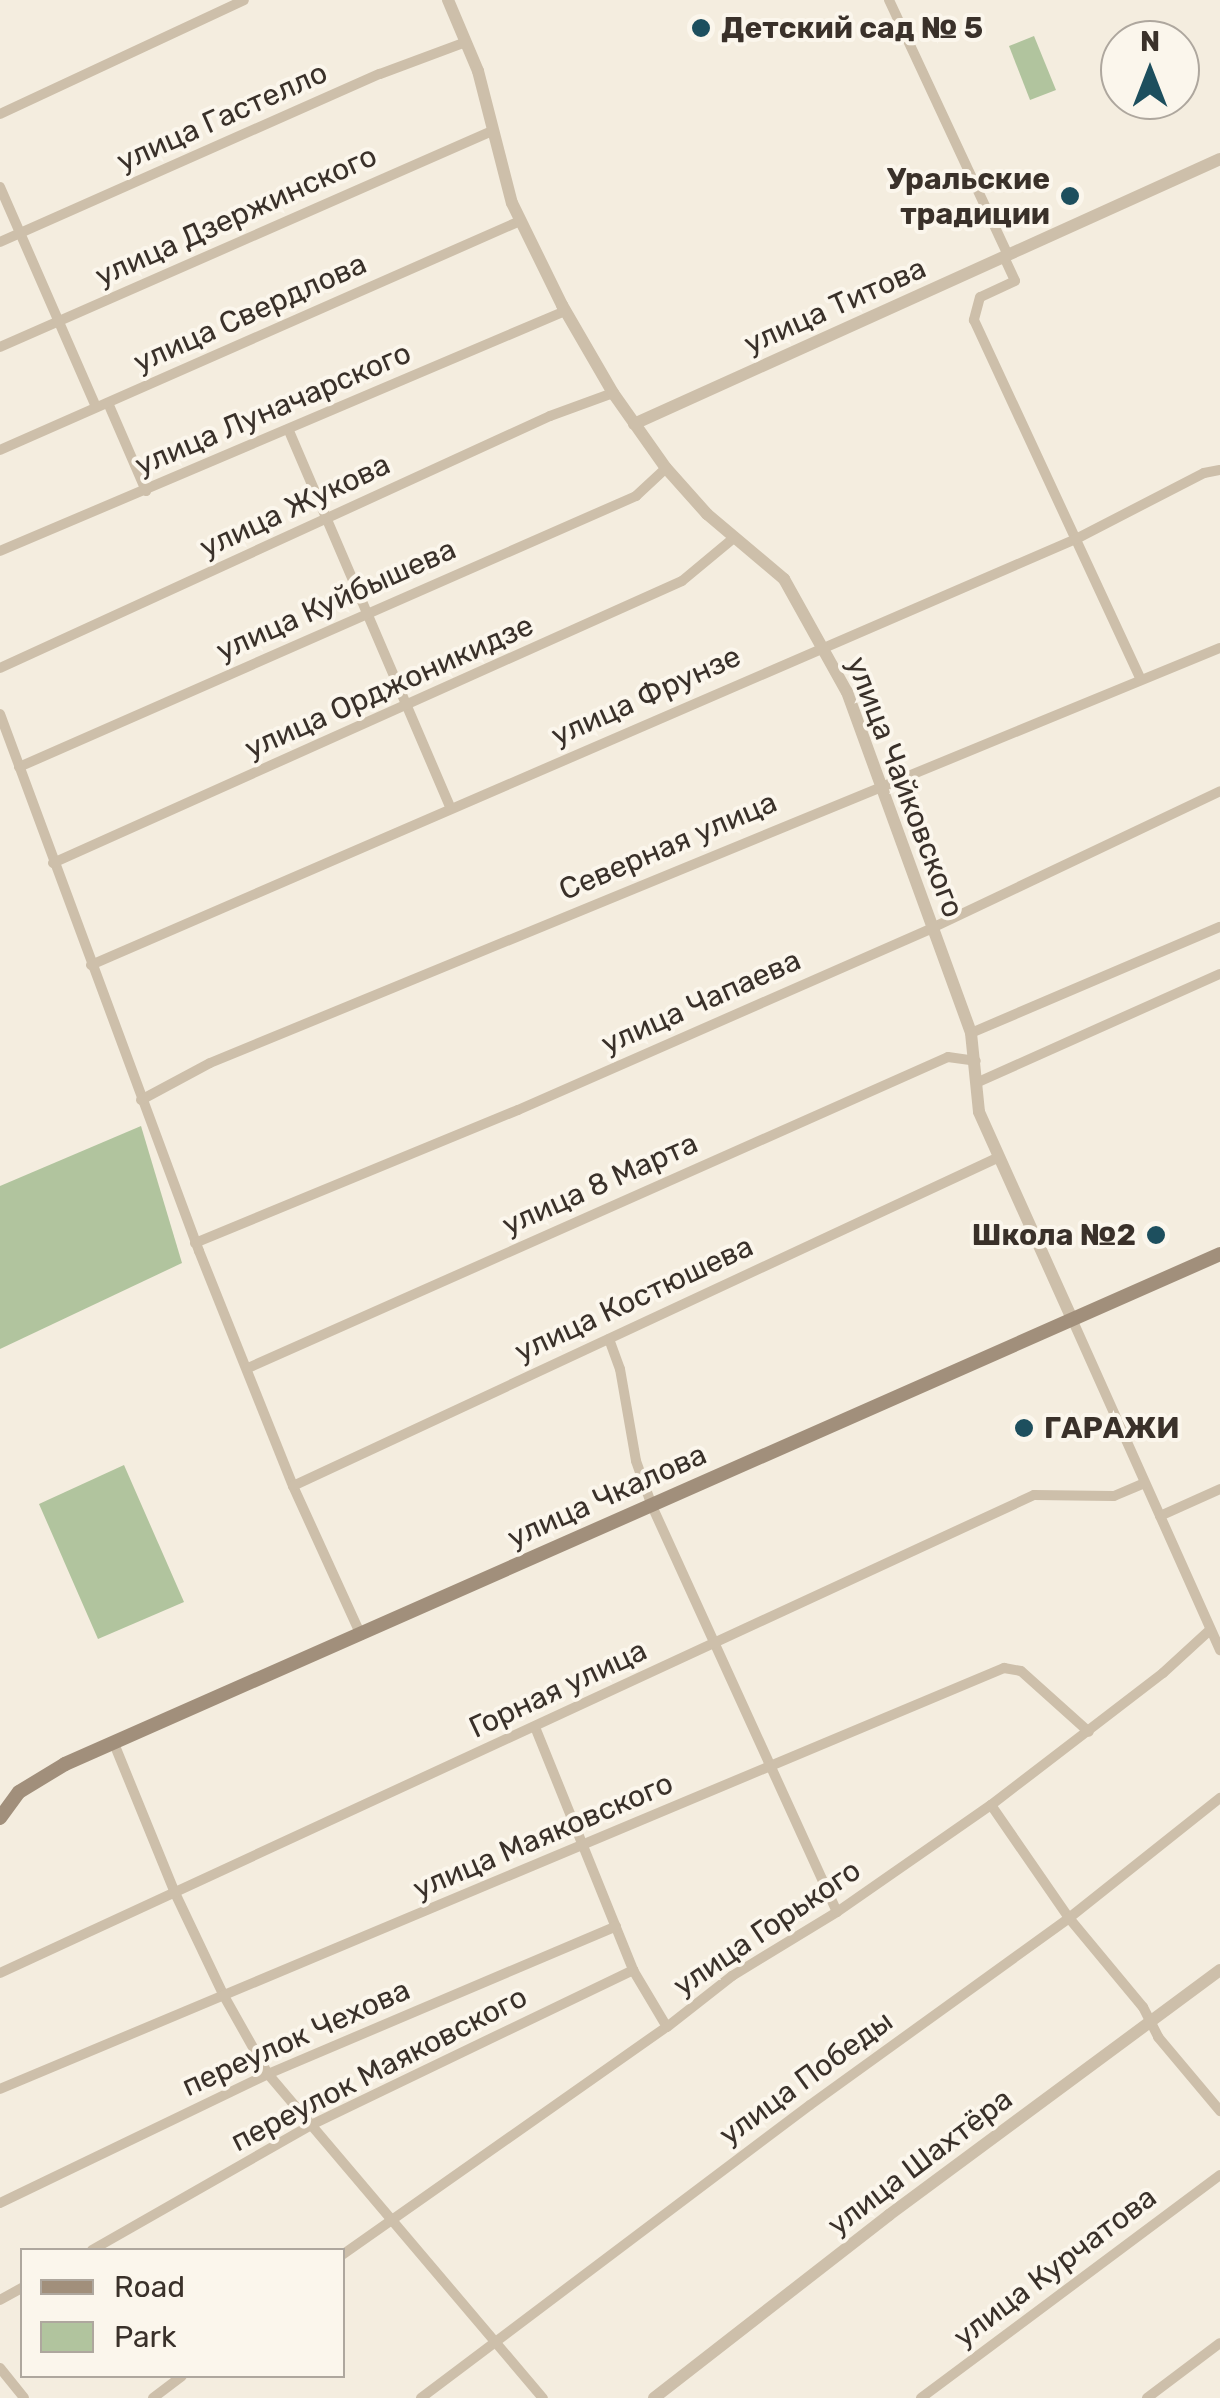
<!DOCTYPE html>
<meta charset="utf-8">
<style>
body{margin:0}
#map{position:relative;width:1220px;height:2398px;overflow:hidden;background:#f4eddf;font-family:Rubik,sans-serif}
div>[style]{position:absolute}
.green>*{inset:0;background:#b1c49e}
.minor>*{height:10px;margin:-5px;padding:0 5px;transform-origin:5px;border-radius:5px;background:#cdbfaa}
.tertiary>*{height:12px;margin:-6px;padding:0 6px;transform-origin:6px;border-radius:6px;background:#cdbfaa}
.secondary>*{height:14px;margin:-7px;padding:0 7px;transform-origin:7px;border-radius:7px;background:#a18f7b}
.dots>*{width:28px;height:28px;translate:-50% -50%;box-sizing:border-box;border:5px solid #fbf6ec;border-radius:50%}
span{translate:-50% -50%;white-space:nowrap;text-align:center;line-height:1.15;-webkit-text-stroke:8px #fbf6ec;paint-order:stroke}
.poi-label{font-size:30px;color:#3a312a;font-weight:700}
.left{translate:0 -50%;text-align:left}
.right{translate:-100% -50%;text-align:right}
.street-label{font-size:30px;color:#3a312a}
.legend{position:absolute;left:20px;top:2248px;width:325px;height:130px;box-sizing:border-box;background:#fbf6ec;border:2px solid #aea79e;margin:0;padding:12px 18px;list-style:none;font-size:30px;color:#3a312a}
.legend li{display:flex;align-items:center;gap:20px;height:50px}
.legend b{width:50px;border:2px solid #aea79e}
.north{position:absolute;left:1100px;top:20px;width:100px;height:100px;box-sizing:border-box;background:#fbf6ec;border:2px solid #aea79e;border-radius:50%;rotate:0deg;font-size:28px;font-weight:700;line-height:40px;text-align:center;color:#3a312a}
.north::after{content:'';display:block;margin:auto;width:35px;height:45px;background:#1d4f5e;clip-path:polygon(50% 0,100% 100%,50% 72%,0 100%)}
</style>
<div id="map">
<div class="green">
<div style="clip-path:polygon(1034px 36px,1056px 90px,1030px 100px,1009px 46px)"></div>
<div style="clip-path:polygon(141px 1126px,182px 1263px,0 1349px,0 1186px)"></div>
<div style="clip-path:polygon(124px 1465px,184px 1602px,98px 1639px,39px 1504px)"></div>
</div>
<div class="minor">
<div style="left:889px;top:0;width:281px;rotate:65deg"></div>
<div style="left:0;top:114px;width:269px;rotate:-25deg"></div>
<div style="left:0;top:187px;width:240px;rotate:66.4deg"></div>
<div style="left:0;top:242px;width:415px;rotate:-23.9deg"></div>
<div style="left:380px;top:74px;width:92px;rotate:-20.4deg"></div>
<div style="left:1004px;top:257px;width:26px;rotate:65deg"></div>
<div style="left:1015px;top:281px;width:38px;rotate:155deg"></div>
<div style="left:980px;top:297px;width:24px;rotate:105deg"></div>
<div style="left:974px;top:320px;width:395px;rotate:65.1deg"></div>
<div style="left:0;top:347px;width:537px;rotate:-23.7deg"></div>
<div style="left:108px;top:403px;width:96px;rotate:66.6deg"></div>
<div style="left:289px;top:431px;width:411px;rotate:66.8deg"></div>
<div style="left:0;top:450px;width:568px;rotate:-23.77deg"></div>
<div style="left:0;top:551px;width:614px;rotate:-23.01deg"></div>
<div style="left:0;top:668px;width:605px;rotate:-24.62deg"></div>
<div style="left:550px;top:416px;width:67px;rotate:-20.1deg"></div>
<div style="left:0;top:714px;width:573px;rotate:69.67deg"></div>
<div style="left:199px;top:1251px;width:253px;rotate:68.2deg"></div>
<div style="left:293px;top:1486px;width:164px;rotate:65.5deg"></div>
<div style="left:19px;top:767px;width:674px;rotate:-23.71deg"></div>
<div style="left:636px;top:496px;width:41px;rotate:-43deg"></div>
<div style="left:53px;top:863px;width:689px;rotate:-24.15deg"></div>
<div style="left:682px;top:581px;width:69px;rotate:-39.7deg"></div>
<div style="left:91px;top:965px;width:1073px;rotate:-23.39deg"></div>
<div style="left:1076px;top:539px;width:144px;rotate:-27.3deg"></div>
<div style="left:1204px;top:473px;width:16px;rotate:-11deg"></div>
<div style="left:971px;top:1033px;width:271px;rotate:-23.1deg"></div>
<div style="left:976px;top:1083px;width:267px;rotate:-24.1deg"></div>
<div style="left:141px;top:1100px;width:78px;rotate:-28.2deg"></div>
<div style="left:210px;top:1063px;width:1092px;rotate:-22.34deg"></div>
<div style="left:195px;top:1243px;width:349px;rotate:-22.4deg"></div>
<div style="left:518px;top:1110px;width:452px;rotate:-23.7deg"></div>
<div style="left:932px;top:928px;width:319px;rotate:-25.4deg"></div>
<div style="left:1072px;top:1319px;width:363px;rotate:65.9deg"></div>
<div style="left:609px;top:1339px;width:32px;rotate:70deg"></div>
<div style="left:620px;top:1369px;width:93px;rotate:80.1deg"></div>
<div style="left:636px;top:1461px;width:48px;rotate:70.4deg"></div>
<div style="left:652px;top:1506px;width:446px;rotate:65.5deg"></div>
<div style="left:248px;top:1368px;width:766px;rotate:-23.95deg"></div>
<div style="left:948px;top:1057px;width:28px;rotate:8deg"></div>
<div style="left:293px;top:1486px;width:777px;rotate:-24.98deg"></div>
<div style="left:1160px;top:1516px;width:66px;rotate:-24.2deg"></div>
<div style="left:535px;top:1727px;width:262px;rotate:68deg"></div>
<div style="left:115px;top:1746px;width:159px;rotate:67.8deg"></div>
<div style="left:175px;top:1893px;width:114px;rotate:64.6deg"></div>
<div style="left:224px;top:1996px;width:90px;rotate:60.6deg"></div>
<div style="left:268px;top:2074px;width:425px;rotate:49.7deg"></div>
<div style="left:991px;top:1805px;width:137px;rotate:55.4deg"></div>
<div style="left:1069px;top:1918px;width:116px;rotate:50.3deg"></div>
<div style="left:1143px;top:2007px;width:34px;rotate:63deg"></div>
<div style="left:1158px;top:2037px;width:97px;rotate:50deg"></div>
<div style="left:0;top:1973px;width:1139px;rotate:-24.81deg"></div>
<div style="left:1034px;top:1495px;width:80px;rotate:0.7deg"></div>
<div style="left:1114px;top:1496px;width:33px;rotate:-23deg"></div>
<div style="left:0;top:2089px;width:1089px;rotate:-22.75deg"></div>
<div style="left:1004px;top:1668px;width:17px;rotate:10deg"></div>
<div style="left:1021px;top:1671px;width:91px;rotate:41.9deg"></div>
<div style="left:0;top:2203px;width:297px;rotate:-25.7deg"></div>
<div style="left:268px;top:2074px;width:378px;rotate:-23deg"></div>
<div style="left:92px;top:2250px;width:250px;rotate:-29.7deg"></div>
<div style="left:309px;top:2126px;width:360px;rotate:-25.7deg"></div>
<div style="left:633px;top:1970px;width:66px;rotate:59.2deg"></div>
<div style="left:342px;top:2255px;width:397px;rotate:-35.1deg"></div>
<div style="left:667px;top:2027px;width:83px;rotate:-38.1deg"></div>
<div style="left:732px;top:1976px;width:123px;rotate:-31.4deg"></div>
<div style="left:837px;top:1912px;width:188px;rotate:-34.8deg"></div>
<div style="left:991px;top:1805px;width:217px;rotate:-37.5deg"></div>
<div style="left:1163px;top:1673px;width:64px;rotate:-42.5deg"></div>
<div style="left:0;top:2300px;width:25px;rotate:-29deg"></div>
<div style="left:0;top:2368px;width:38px;rotate:51deg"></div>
<div style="left:153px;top:2398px;width:36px;rotate:-37deg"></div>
<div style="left:421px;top:2398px;width:487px;rotate:-37deg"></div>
<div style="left:810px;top:2105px;width:319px;rotate:-35.8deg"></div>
<div style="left:1069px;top:1918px;width:193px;rotate:-38.5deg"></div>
<div style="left:921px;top:2398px;width:373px;rotate:-36.7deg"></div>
<div style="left:1147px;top:2398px;width:91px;rotate:-37deg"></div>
</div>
<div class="tertiary">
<div style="left:448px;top:0;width:77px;rotate:67.1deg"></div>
<div style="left:478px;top:71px;width:136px;rotate:75.6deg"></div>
<div style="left:512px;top:203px;width:114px;rotate:63.9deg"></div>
<div style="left:562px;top:305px;width:102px;rotate:59.9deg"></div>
<div style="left:613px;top:393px;width:92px;rotate:54.8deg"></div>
<div style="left:666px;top:468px;width:62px;rotate:48.3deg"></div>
<div style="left:707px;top:514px;width:101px;rotate:40.2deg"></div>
<div style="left:784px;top:579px;width:129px;rotate:60.9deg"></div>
<div style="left:847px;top:692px;width:363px;rotate:70deg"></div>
<div style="left:971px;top:1033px;width:79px;rotate:84.2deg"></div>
<div style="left:979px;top:1112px;width:227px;rotate:65.8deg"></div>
<div style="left:634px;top:424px;width:643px;rotate:-24.33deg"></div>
<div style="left:654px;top:2398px;width:298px;rotate:-37.9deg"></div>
<div style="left:889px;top:2215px;width:412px;rotate:-36.5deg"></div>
</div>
<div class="secondary">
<div style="left:0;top:1818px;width:32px;rotate:-54deg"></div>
<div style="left:19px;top:1792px;width:54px;rotate:-31.3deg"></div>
<div style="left:65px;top:1764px;width:1263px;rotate:-23.82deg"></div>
</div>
<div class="dots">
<div style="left:701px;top:28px;background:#1d4f5e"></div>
<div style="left:1070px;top:196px;background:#1d4f5e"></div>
<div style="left:1156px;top:1235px;background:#1d4f5e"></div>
<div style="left:1024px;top:1428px;background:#1d4f5e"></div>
</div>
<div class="poi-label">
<span class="left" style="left:721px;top:28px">Детский сад № 5</span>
<span class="right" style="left:1050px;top:196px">Уральские<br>традиции</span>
<span class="right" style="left:1136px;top:1235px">Школа №2</span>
<span class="left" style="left:1044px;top:1428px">ГАРАЖИ</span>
</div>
<div class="street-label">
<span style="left:222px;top:117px;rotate:-24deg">улица Гастелло</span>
<span style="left:236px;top:216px;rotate:-24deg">улица Дзержинского</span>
<span style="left:835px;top:306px;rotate:-24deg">улица Титова</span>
<span style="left:250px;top:313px;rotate:-24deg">улица Свердлова</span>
<span style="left:273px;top:409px;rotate:-23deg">улица Луначарского</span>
<span style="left:295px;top:506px;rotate:-25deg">улица Жукова</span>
<span style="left:336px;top:600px;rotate:-24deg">улица Куйбышева</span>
<span style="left:389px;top:687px;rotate:-24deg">улица Орджоникидзе</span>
<span style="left:646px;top:696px;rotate:-24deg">улица Фрунзе</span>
<span style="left:905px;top:787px;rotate:69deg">улица Чайковского</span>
<span style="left:668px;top:846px;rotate:-23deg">Северная улица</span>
<span style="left:701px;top:1002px;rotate:-24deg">улица Чапаева</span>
<span style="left:600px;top:1184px;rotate:-24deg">улица 8 Марта</span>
<span style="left:634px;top:1299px;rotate:-25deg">улица Костюшева</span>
<span style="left:607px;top:1496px;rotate:-24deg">улица Чкалова</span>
<span style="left:558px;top:1689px;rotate:-25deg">Горная улица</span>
<span style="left:543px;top:1836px;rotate:-23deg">улица Маяковского</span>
<span style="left:767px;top:1928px;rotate:-34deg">улица Горького</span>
<span style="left:296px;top:2038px;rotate:-24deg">переулок Чехова</span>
<span style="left:379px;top:2069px;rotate:-27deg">переулок Маяковского</span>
<span style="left:806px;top:2078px;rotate:-36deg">улица Победы</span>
<span style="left:920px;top:2162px;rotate:-37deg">улица Шахтёра</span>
<span style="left:1055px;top:2267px;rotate:-37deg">улица Курчатова</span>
</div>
<ul class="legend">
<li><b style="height:12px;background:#a18f7b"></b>Road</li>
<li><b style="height:28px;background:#b1c49e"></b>Park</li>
</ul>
<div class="north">N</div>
</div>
